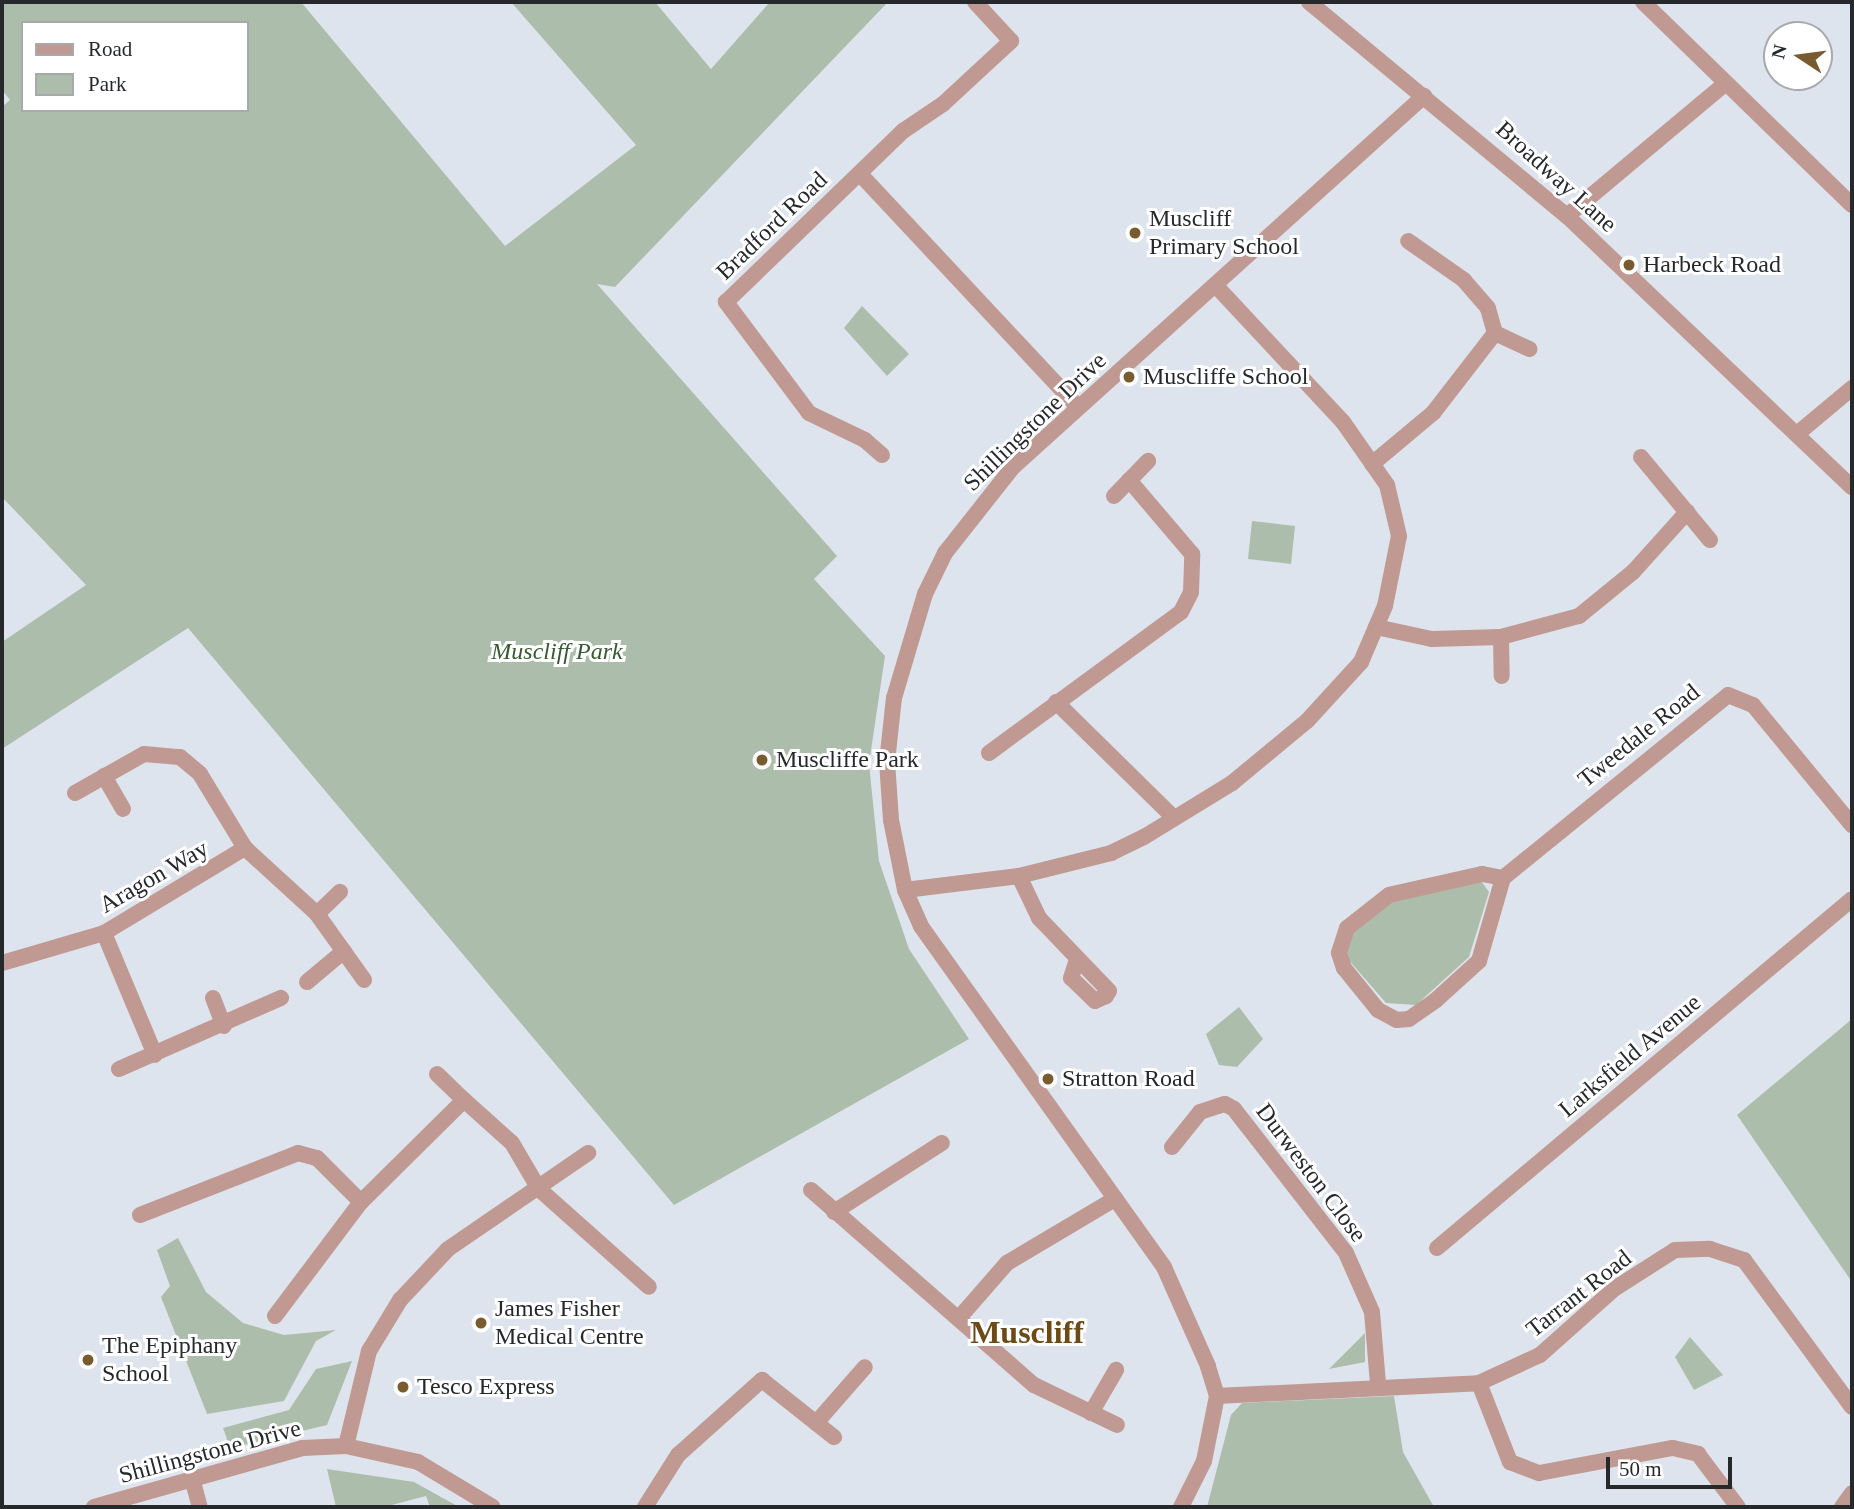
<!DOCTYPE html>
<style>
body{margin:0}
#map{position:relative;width:1854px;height:1509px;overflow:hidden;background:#dee4ed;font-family:"Times New Roman",serif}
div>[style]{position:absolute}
.green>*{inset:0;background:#adbdab}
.minor>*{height:16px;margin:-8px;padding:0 8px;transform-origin:8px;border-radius:8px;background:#bf9992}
.dots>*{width:19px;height:19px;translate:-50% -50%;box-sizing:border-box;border:4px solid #fff;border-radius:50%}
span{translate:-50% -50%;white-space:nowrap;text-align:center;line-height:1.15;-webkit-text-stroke:6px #fff;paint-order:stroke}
.street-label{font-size:24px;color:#26292c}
.poi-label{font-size:24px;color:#26292c}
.left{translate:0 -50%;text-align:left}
.park-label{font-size:24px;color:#365a32;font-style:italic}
.district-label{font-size:32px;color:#6b4a16;font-weight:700}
.frame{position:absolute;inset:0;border:4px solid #26292c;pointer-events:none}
.legend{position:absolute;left:21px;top:21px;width:228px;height:91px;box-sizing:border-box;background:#fff;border:2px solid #a8a9ab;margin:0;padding:9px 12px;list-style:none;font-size:21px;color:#26292c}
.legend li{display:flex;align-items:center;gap:14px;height:35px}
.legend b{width:35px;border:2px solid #a8a9ab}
.north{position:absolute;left:1763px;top:21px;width:70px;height:70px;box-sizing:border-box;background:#fff;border:2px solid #a8a9ab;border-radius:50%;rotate:283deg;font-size:19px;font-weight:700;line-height:28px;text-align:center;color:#26292c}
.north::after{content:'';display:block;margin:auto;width:24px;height:32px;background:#795b30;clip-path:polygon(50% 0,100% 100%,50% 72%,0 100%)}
.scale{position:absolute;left:1606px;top:1457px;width:126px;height:32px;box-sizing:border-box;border:4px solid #26292c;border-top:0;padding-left:9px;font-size:21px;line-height:24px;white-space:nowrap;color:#26292c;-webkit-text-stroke:5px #fff;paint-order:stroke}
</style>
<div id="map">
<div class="green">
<div style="clip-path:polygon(evenodd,2px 2px,301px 2px,505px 246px,636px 145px,511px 2px,655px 2px,711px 69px,770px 2px,888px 2px,615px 287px,597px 284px,837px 556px,814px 579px,885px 656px,869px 764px,879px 861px,909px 949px,969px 1039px,674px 1205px,188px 628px,2px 749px,2px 642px,86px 585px,2px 497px,2px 107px,10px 100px,2px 90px,2px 2px,23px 23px,247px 23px,247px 110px,23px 110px,23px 23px)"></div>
<div style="clip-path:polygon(862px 306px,909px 354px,887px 376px,844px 328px)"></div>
<div style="clip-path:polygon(1252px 521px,1295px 526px,1291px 564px,1248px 559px)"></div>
<div style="clip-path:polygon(1479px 878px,1489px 892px,1469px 957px,1416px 1005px,1386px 1003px,1347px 958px,1349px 934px,1392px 898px)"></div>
<div style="clip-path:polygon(1239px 1007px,1263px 1039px,1237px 1067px,1219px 1065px,1206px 1034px)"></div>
<div style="clip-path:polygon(1852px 1019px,1852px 1282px,1737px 1115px)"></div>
<div style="clip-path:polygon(178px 1238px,206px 1292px,243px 1323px,284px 1335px,336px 1330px,316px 1341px,284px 1401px,207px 1414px,161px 1297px,170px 1286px,157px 1250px)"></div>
<div style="clip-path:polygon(1365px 1333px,1365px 1362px,1329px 1369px)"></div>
<div style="clip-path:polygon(1690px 1337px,1723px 1375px,1694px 1390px,1675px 1357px)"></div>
<div style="clip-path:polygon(352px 1361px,327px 1425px,218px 1451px,227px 1439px,223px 1428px,289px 1410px,316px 1369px)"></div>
<div style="clip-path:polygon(1394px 1396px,1403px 1452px,1434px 1507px,1207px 1507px,1231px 1415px,1242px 1403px)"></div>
<div style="clip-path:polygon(327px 1469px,414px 1482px,459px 1507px,430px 1507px,426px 1496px,384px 1507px,336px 1507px)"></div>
</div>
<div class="minor">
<div style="left:1309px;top:2px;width:335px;rotate:39.7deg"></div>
<div style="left:1567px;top:216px;width:393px;rotate:43.6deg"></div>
<div style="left:1643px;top:2px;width:291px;rotate:44.2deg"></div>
<div style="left:860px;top:174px;width:319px;rotate:46.9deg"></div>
<div style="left:1567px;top:216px;width:207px;rotate:-39.9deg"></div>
<div style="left:1495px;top:333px;width:38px;rotate:25deg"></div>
<div style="left:1797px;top:434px;width:72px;rotate:-39.9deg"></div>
<div style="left:882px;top:455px;width:23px;rotate:-139deg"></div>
<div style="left:865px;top:440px;width:62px;rotate:-154.3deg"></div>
<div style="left:809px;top:413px;width:139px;rotate:-126.8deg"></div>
<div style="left:726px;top:302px;width:246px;rotate:-44deg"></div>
<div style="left:903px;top:131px;width:48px;rotate:-34deg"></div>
<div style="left:943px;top:104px;width:93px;rotate:-42.8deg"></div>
<div style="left:1011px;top:41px;width:53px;rotate:-132.7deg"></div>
<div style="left:1641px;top:457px;width:108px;rotate:50.3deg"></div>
<div style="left:1372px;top:464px;width:80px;rotate:-39.9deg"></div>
<div style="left:1433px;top:413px;width:101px;rotate:-52.2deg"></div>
<div style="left:1495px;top:333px;width:26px;rotate:-106deg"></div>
<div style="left:1488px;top:308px;width:37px;rotate:-131deg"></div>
<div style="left:1464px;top:280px;width:68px;rotate:-145.1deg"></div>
<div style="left:1114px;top:496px;width:49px;rotate:-45.8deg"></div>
<div style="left:1376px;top:627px;width:57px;rotate:12.1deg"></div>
<div style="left:1432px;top:639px;width:69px;rotate:-1.7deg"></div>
<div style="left:1501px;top:637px;width:81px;rotate:-15.1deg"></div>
<div style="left:1579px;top:616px;width:70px;rotate:-39.2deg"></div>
<div style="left:1633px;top:572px;width:81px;rotate:-48deg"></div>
<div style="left:1501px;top:637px;width:39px;rotate:89deg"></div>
<div style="left:1056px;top:702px;width:165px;rotate:44.5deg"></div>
<div style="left:989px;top:753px;width:238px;rotate:-36.3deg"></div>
<div style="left:1181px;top:612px;width:22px;rotate:-63deg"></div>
<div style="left:1191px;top:592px;width:38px;rotate:-88deg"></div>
<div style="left:1192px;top:554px;width:97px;rotate:-130.4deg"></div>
<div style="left:104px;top:776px;width:38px;rotate:60deg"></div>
<div style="left:75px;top:793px;width:79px;rotate:-29.5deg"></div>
<div style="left:144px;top:754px;width:36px;rotate:5deg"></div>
<div style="left:180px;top:757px;width:26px;rotate:40deg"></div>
<div style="left:200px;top:774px;width:87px;rotate:58.7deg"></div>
<div style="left:245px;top:848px;width:98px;rotate:42.5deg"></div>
<div style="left:317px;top:914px;width:81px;rotate:54.5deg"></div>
<div style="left:1019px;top:876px;width:47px;rotate:64.5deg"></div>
<div style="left:1039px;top:918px;width:101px;rotate:46.2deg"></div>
<div style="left:1109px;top:991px;width:6px;rotate:121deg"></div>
<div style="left:1106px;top:996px;width:12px;rotate:156deg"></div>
<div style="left:1095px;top:1001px;width:33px;rotate:-136deg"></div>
<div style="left:1071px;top:978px;width:20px;rotate:-72deg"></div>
<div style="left:1503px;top:878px;width:21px;rotate:-169deg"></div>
<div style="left:1482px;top:874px;width:95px;rotate:167.3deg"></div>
<div style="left:1389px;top:895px;width:53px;rotate:141.8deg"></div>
<div style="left:1347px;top:928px;width:26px;rotate:108deg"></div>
<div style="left:1339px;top:953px;width:16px;rotate:72deg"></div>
<div style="left:1344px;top:968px;width:54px;rotate:51deg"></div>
<div style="left:1378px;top:1010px;width:21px;rotate:28deg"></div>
<div style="left:1397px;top:1020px;width:12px;rotate:-5deg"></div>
<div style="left:1409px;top:1019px;width:33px;rotate:-35deg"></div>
<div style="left:1436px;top:1000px;width:58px;rotate:-42.2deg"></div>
<div style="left:1479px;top:961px;width:86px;rotate:-73.9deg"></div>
<div style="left:1503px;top:878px;width:290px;rotate:-39.1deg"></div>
<div style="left:1728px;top:695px;width:27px;rotate:22deg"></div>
<div style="left:1753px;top:705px;width:156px;rotate:50.5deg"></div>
<div style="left:905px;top:890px;width:115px;rotate:-7deg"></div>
<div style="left:1019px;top:876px;width:95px;rotate:-14deg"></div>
<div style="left:1111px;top:853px;width:37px;rotate:-26deg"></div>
<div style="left:1144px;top:837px;width:103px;rotate:-31.5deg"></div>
<div style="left:1232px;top:783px;width:97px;rotate:-39.6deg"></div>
<div style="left:1307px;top:721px;width:80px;rotate:-47.5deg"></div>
<div style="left:1361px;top:662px;width:61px;rotate:-66.8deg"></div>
<div style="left:1385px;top:606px;width:71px;rotate:-78.7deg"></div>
<div style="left:1399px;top:536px;width:52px;rotate:-103.2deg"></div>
<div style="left:1387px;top:485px;width:77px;rotate:-124.9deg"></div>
<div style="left:1343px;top:422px;width:186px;rotate:-133deg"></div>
<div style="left:317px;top:914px;width:32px;rotate:-44deg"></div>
<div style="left:104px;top:933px;width:132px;rotate:67.3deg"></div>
<div style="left:2px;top:963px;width:106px;rotate:-16.4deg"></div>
<div style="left:104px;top:933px;width:165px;rotate:-31.1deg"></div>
<div style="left:307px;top:982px;width:48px;rotate:-40deg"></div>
<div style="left:213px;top:998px;width:30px;rotate:69deg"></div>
<div style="left:119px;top:1069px;width:177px;rotate:-23.7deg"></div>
<div style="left:437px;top:1074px;width:37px;rotate:44deg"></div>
<div style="left:1172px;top:1147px;width:45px;rotate:-51.3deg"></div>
<div style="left:1200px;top:1112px;width:26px;rotate:-18deg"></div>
<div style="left:1225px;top:1104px;width:10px;rotate:29deg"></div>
<div style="left:1234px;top:1109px;width:182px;rotate:52.1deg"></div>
<div style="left:1346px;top:1253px;width:64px;rotate:66.2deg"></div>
<div style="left:1372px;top:1312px;width:72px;rotate:85.2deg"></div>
<div style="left:811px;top:1190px;width:296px;rotate:41.2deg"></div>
<div style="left:1034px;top:1385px;width:92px;rotate:25.7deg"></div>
<div style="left:834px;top:1212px;width:128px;rotate:-32.6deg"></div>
<div style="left:140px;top:1215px;width:170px;rotate:-21.4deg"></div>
<div style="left:298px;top:1153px;width:20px;rotate:15deg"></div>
<div style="left:317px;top:1158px;width:62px;rotate:45deg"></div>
<div style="left:1437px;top:1248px;width:542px;rotate:-40.06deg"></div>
<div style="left:275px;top:1316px;width:143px;rotate:-53deg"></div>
<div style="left:361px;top:1202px;width:145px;rotate:-44.7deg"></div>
<div style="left:464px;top:1100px;width:64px;rotate:41.9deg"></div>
<div style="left:512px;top:1143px;width:53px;rotate:59.6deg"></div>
<div style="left:539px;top:1189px;width:147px;rotate:41.7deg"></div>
<div style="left:959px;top:1318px;width:73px;rotate:-48.9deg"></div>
<div style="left:1007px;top:1263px;width:126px;rotate:-30.7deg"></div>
<div style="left:1479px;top:1383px;width:85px;rotate:68.6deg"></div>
<div style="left:1510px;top:1462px;width:31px;rotate:21deg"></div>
<div style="left:1539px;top:1473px;width:136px;rotate:-10.6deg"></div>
<div style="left:1673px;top:1448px;width:26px;rotate:13deg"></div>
<div style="left:1698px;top:1454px;width:66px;rotate:53deg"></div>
<div style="left:1217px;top:1396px;width:262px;rotate:-2.8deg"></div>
<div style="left:1479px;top:1383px;width:67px;rotate:-24.7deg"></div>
<div style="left:1540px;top:1355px;width:99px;rotate:-41.7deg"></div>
<div style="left:1614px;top:1289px;width:72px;rotate:-32.6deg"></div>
<div style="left:1675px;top:1250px;width:35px;rotate:-2deg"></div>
<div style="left:1710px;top:1249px;width:36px;rotate:18deg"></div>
<div style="left:1744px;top:1260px;width:182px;rotate:53.7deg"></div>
<div style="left:1091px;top:1413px;width:50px;rotate:-59.8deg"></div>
<div style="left:816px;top:1423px;width:74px;rotate:-48.8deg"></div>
<div style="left:346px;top:1446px;width:98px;rotate:-76.4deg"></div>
<div style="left:369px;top:1351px;width:60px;rotate:-58.7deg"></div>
<div style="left:400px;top:1300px;width:70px;rotate:-46.7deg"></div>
<div style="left:448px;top:1249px;width:170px;rotate:-34.4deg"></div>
<div style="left:192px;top:1478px;width:30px;rotate:75deg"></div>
<div style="left:94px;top:1507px;width:216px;rotate:-15.8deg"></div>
<div style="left:302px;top:1448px;width:44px;rotate:-2.6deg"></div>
<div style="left:346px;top:1446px;width:74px;rotate:12.5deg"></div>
<div style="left:418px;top:1462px;width:87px;rotate:31deg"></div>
<div style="left:645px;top:1507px;width:62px;rotate:-57.6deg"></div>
<div style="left:678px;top:1455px;width:113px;rotate:-41.8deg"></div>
<div style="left:762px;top:1380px;width:92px;rotate:38.4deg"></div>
<div style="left:1181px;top:1507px;width:51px;rotate:-63.4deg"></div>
<div style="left:1204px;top:1461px;width:66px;rotate:-78.7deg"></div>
<div style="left:1217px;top:1396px;width:31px;rotate:-107deg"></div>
<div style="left:1208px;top:1366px;width:108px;rotate:-114deg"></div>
<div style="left:1164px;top:1267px;width:419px;rotate:-125.5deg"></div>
<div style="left:921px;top:926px;width:39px;rotate:-114deg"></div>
<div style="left:905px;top:890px;width:71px;rotate:-101.3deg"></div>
<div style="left:891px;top:820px;width:58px;rotate:-93.9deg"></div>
<div style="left:887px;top:762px;width:64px;rotate:-83.8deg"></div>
<div style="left:894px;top:698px;width:109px;rotate:-73.4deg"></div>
<div style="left:925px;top:594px;width:46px;rotate:-64deg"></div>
<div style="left:945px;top:553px;width:110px;rotate:-51.7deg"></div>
<div style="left:1013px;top:467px;width:554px;rotate:-42.07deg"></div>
<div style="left:1842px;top:1507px;width:17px;rotate:-54deg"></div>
</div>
<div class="dots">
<div style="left:1135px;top:233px;background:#795b30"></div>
<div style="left:1629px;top:265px;background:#795b30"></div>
<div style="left:1129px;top:377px;background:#795b30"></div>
<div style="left:762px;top:760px;background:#795b30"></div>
<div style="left:1048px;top:1079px;background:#795b30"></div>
<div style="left:481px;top:1323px;background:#795b30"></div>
<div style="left:88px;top:1360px;background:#795b30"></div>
<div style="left:403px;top:1387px;background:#795b30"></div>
</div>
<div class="street-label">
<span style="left:1556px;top:177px;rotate:42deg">Broadway Lane</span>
<span style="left:772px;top:226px;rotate:-44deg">Bradford Road</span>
<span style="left:1035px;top:422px;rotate:-44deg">Shillingstone Drive</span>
<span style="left:1639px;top:736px;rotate:-39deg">Tweedale Road</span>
<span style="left:154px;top:877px;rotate:-30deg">Aragon Way</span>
<span style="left:1630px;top:1056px;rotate:-40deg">Larksfield Avenue</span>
<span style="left:1311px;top:1173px;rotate:53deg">Durweston Close</span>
<span style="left:1579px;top:1294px;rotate:-38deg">Tarrant Road</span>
<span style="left:210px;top:1452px;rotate:-15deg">Shillingstone Drive</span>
</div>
<div class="poi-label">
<span class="left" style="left:1149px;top:233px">Muscliff<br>Primary School</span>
<span class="left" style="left:1643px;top:265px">Harbeck Road</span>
<span class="left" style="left:1143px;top:377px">Muscliffe School</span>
<span class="left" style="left:776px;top:760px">Muscliffe Park</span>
<span class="left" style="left:1062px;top:1079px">Stratton Road</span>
<span class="left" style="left:495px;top:1323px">James Fisher<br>Medical Centre</span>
<span class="left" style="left:102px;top:1360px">The Epiphany<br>School</span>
<span class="left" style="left:417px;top:1387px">Tesco Express</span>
</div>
<div class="park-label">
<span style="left:557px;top:652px">Muscliff Park</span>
</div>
<div class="district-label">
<span style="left:1027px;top:1332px">Muscliff</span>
</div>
<div class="frame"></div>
<ul class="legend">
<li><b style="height:9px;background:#bf9992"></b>Road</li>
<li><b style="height:19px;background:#adbdab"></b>Park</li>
</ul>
<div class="north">N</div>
<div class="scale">50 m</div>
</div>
